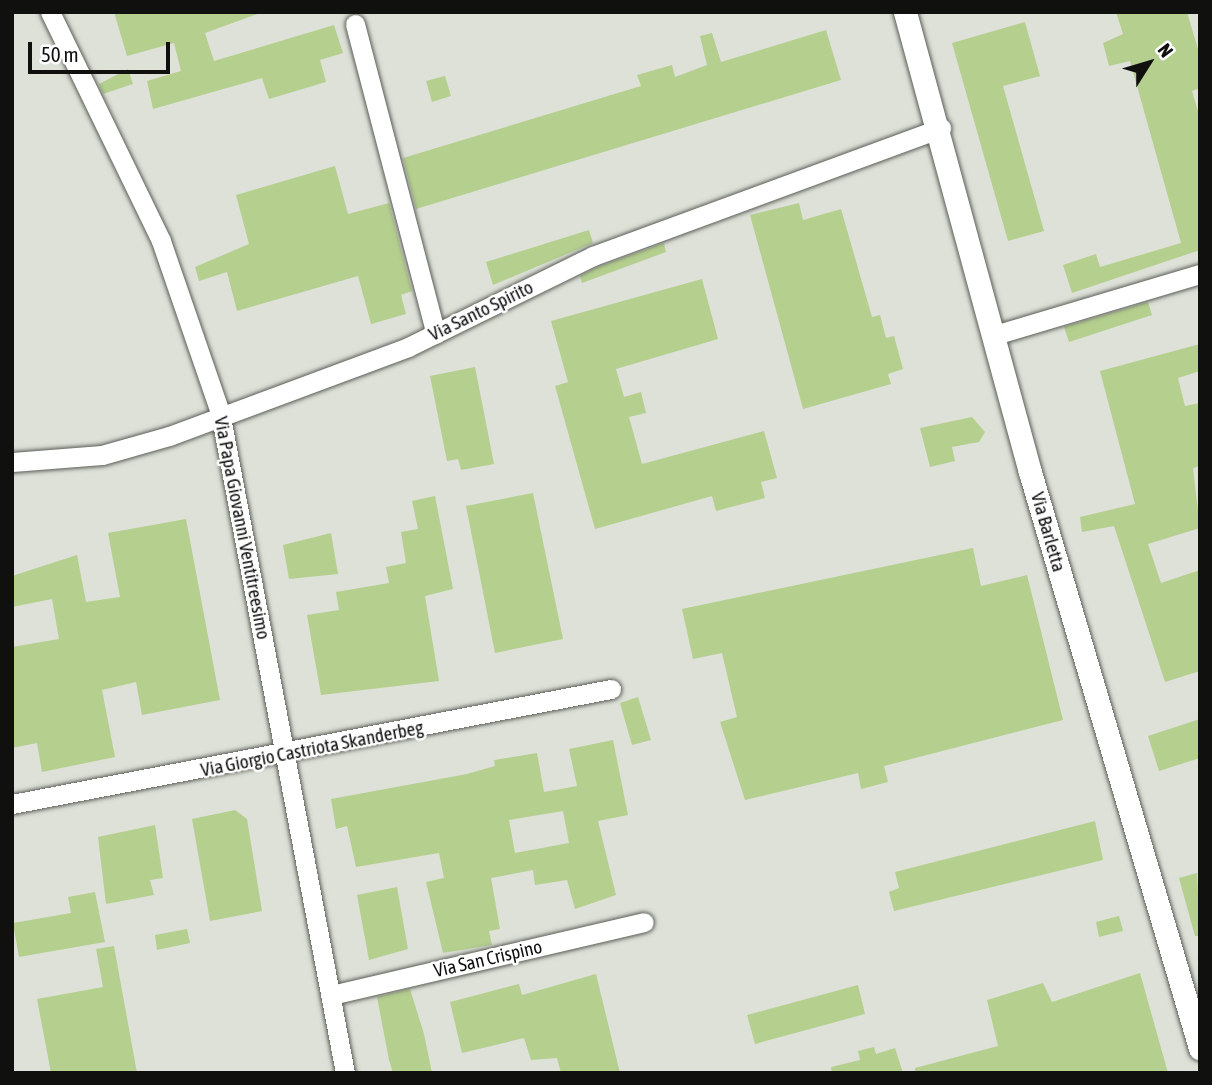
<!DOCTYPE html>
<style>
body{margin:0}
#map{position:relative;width:1212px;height:1085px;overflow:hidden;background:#dde1d8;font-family:"Asap Condensed",sans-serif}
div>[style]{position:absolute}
.building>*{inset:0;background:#b5cf8f}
.roads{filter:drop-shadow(0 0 2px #5b5e57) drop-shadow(0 0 2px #5b5e57)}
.minor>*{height:19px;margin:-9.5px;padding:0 9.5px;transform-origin:9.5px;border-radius:9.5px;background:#fff}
.major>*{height:23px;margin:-11.5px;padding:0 11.5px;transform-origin:11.5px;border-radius:11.5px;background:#fff}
span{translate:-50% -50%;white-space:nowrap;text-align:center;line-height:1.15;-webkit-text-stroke:5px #fff;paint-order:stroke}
.street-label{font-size:19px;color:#10110e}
.frame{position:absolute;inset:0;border:14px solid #10110e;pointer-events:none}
.north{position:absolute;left:1114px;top:28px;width:70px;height:70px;-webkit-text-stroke:5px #fff;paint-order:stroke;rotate:53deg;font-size:19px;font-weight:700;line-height:28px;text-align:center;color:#10110e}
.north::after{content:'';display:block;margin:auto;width:24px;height:32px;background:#10110e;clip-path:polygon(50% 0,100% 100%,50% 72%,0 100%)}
.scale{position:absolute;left:28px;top:42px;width:142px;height:32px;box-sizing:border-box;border:4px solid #10110e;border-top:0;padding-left:9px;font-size:21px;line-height:24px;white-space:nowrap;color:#10110e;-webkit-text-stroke:5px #fff;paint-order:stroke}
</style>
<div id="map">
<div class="building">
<div style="clip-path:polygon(114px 12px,263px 12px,205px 33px,214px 61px,334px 25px,343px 53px,320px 60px,326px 82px,269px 99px,262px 78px,153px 109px,147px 81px,181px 71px,174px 43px,127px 56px)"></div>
<div style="clip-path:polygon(1116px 12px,1187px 12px,1200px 56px,1200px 88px,1192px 91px,1200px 118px,1200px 250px,1072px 293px,1063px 265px,1096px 254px,1100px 267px,1181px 243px,1130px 61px,1109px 66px,1103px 43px,1123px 34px)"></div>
<div style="clip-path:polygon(1025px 22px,1040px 76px,1003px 86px,1044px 231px,1008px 241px,952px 43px)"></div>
<div style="clip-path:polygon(826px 30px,841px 80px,416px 209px,403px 158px,641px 86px,637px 75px,672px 65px,675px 77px,707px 65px,700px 36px,712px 33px,721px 62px)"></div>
<div style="clip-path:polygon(128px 69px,133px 84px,103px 94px,99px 84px)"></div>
<div style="clip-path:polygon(445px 76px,451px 96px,432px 102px,426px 81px)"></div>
<div style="clip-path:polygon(335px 166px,348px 214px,389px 203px,412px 291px,401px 295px,406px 314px,371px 324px,358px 276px,237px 311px,227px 272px,199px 281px,195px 267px,249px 244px,236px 195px)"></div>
<div style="clip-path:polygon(799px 203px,803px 220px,841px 209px,872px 317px,880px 315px,886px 338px,894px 336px,903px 369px,888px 374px,891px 384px,803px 409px,750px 215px)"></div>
<div style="clip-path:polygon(589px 230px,593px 243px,493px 285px,486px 262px)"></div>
<div style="clip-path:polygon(664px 243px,666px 252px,582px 283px,580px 276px,598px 267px)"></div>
<div style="clip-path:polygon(702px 279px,718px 339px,616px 369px,624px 397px,641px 392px,646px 413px,629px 417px,642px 464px,764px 431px,777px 478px,761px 482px,765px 498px,716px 511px,712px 496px,595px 529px,555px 386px,568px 382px,551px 321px)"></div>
<div style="clip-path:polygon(1148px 302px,1152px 315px,1069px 342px,1064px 327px)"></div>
<div style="clip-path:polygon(1200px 344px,1200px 371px,1178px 378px,1185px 406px,1200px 403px,1200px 466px,1193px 468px,1200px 528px,1148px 544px,1161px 583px,1200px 570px,1200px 671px,1165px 682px,1114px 526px,1082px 532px,1080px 517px,1135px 504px,1100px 371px)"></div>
<div style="clip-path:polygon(475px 367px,494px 464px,461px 470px,458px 459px,447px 461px,430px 376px)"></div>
<div style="clip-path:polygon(972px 417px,985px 432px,979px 442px,952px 447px,955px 461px,930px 467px,920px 428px)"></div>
<div style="clip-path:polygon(533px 493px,563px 639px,495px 653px,466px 506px)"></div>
<div style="clip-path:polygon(435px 496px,453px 589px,425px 596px,439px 681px,321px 695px,307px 615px,339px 610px,336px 592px,389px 583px,386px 567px,406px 563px,401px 532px,418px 529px,412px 501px)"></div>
<div style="clip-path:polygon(186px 519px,220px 700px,142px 715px,136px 682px,102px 690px,115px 757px,42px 772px,37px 743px,12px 748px,12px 647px,59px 639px,52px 599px,12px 607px,12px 576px,77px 555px,86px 602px,120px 597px,108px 533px)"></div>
<div style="clip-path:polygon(331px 533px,338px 574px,289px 579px,283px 545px)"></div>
<div style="clip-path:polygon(973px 548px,981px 586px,1027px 575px,1063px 720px,884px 766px,888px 782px,861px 789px,858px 773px,745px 800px,720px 722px,737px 717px,722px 653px,693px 659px,682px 609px)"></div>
<div style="clip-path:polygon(638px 697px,651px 740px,632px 745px,620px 703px)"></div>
<div style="clip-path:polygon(1200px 719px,1200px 758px,1159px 771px,1148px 736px)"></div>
<div style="clip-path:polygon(evenodd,613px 740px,628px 815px,598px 821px,616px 895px,575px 909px,567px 880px,535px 885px,533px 870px,491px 878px,500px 929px,489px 931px,492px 945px,443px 953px,426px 882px,444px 878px,439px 853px,356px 867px,347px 826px,336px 829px,331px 799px,467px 774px,495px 766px,494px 760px,537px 753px,544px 792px,577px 786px,569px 749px,613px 740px,563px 811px,569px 843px,515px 853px,509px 820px,563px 811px)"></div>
<div style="clip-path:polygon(235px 810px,247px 819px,262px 911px,210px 921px,192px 819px)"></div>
<div style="clip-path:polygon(1095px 821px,1103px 860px,894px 911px,889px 892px,899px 888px,895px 872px)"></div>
<div style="clip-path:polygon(155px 825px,163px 878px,150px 880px,154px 895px,106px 904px,98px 837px)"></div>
<div style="clip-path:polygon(1197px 873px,1200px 936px,1195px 936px,1179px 878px)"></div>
<div style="clip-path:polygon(397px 887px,408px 949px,369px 960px,357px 895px)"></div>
<div style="clip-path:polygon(95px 892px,105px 942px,19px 957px,13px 923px,71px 913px,68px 897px)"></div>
<div style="clip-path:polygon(1119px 916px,1123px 931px,1099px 937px,1096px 922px)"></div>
<div style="clip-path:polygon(187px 929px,190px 943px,157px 950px,155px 935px)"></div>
<div style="clip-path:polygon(114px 946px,137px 1073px,51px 1073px,37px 999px,103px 987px,96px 949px)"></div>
<div style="clip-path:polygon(1140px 973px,1168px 1073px,915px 1073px,915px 1068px,998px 1046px,987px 1000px,1043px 983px,1052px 1002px)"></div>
<div style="clip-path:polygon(596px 974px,620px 1073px,561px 1073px,557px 1058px,531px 1060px,524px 1038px,462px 1053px,450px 1002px,519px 984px,522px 995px)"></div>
<div style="clip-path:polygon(858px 985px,865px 1014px,755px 1044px,747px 1015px)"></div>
<div style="clip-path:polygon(410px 989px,424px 1034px,432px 1073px,393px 1073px,389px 1060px,377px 997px)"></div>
<div style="clip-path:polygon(874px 1047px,876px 1054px,895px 1048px,903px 1073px,832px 1073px,831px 1067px,860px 1060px,858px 1051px)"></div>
</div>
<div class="roads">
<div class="minor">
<div style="left:50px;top:12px;width:254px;rotate:64.1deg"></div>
<div style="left:161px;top:241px;width:181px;rotate:71deg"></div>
<div style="left:220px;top:412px;width:673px;rotate:79.29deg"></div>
<div style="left:355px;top:24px;width:320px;rotate:75.4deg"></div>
<div style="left:995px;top:335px;width:214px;rotate:-16.6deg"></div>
<div style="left:12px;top:462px;width:90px;rotate:-4.4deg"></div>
<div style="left:102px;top:455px;width:70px;rotate:-15.8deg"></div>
<div style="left:169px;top:436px;width:255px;rotate:-20.4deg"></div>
<div style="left:408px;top:347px;width:206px;rotate:-26.2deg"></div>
<div style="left:593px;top:256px;width:371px;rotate:-20.2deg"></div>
<div style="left:12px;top:804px;width:610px;rotate:-10.87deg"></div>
<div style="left:331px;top:995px;width:321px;rotate:-13.1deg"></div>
</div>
<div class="major">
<div style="left:905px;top:12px;width:477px;rotate:74.8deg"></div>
<div style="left:1030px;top:472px;width:601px;rotate:73.56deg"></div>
</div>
</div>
<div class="street-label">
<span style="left:481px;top:311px;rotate:-26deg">Via Santo Spirito</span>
<span style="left:242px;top:528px;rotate:79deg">Via Papa Giovanni Ventitreesimo</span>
<span style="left:1048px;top:532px;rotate:74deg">Via Barletta</span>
<span style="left:312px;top:749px;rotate:-11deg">Via Giorgio Castriota Skanderbeg</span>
<span style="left:488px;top:959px;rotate:-13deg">Via San Crispino</span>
</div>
<div class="frame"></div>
<div class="north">N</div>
<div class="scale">50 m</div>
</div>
